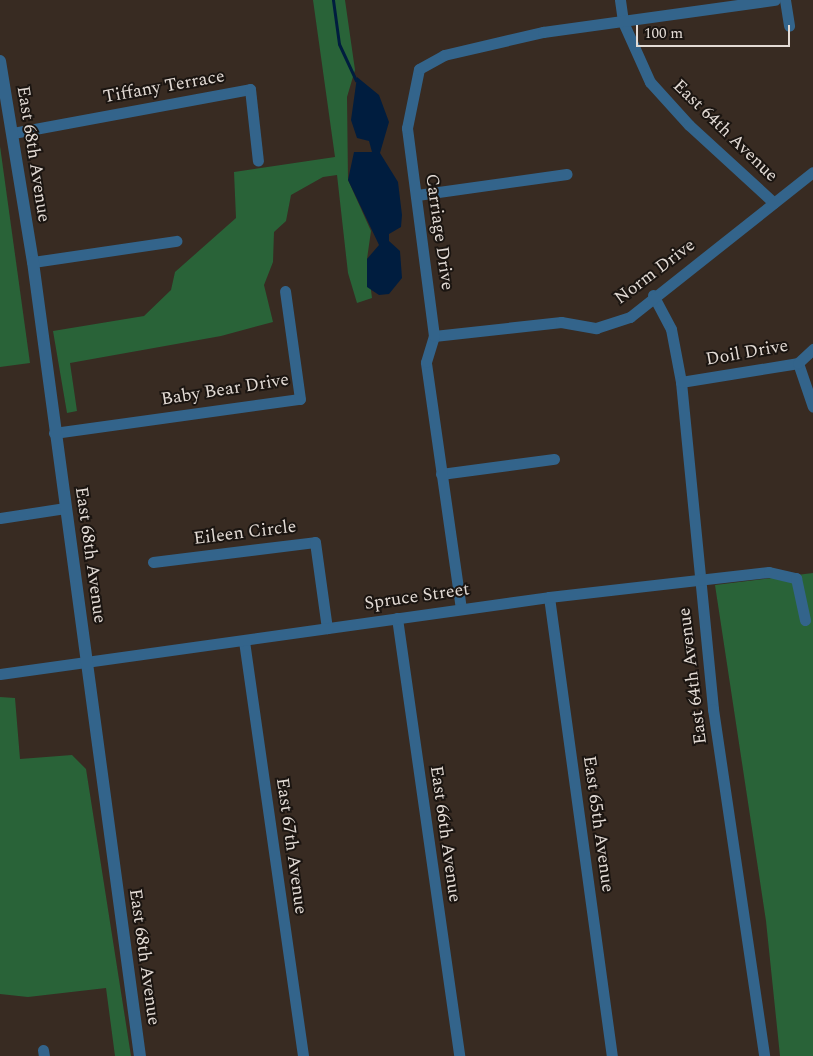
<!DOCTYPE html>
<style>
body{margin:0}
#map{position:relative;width:813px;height:1056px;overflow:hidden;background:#382b22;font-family:Spectral,serif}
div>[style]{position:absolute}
.green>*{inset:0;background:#296338}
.water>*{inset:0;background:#001d3f}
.stream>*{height:3px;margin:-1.5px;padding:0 1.5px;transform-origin:1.5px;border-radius:1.5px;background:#001d3f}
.minor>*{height:11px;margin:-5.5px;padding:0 5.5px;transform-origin:5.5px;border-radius:5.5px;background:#33648b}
.tertiary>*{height:12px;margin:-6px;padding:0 6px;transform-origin:6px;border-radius:6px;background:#33648b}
span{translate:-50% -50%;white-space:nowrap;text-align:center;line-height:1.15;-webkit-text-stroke:4px #1b1511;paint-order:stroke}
.street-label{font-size:18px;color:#e3dbd5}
.scale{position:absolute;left:636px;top:25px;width:154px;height:22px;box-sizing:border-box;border:2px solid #e3dbd5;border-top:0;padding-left:6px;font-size:15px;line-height:18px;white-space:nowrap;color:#e3dbd5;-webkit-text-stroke:4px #1b1511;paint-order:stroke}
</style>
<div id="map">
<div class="green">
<div style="clip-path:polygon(313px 0,345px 0,355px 70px,347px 97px,348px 180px,371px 231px,367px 259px,372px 298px,357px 303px,348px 273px,337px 175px,323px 177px,291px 195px,286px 221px,274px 232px,273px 262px,264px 285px,273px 322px,221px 336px,70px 363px,77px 411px,67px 413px,53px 331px,144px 316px,171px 290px,175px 272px,236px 218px,234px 172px,335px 157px)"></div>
<div style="clip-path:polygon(0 146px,30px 363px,0 367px)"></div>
<div style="clip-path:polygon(813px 573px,813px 1056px,780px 1056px,766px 921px,715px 585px)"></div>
<div style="clip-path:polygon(0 697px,15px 698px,20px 759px,72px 755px,86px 769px,131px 1056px,115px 1056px,106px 988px,28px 997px,0 994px)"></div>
</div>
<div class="water">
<div style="clip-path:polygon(357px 77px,379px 95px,389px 122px,380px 153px,398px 182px,402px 215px,401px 227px,389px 234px,389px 241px,400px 251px,402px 278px,389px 294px,379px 295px,367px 287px,367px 259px,379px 245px,348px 180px,354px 152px,372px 152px,369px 141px,357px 138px,351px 120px)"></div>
</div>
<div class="stream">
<div style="left:333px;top:0;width:44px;rotate:82.2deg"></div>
<div style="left:339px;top:44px;width:40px;rotate:65deg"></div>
</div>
<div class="minor">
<div style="left:620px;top:0;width:22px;rotate:82deg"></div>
<div style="left:623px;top:22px;width:66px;rotate:65.8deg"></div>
<div style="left:650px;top:82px;width:58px;rotate:47.8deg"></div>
<div style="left:689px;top:125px;width:115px;rotate:42.5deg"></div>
<div style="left:785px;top:0;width:26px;rotate:81deg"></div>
<div style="left:13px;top:133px;width:241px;rotate:-10.5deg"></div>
<div style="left:250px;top:89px;width:72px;rotate:83.7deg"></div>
<div style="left:417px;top:195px;width:151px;rotate:-8deg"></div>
<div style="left:33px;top:262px;width:145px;rotate:-8.4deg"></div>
<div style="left:653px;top:295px;width:38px;rotate:62deg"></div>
<div style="left:671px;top:329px;width:54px;rotate:79.3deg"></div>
<div style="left:681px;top:382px;width:329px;rotate:84.4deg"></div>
<div style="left:713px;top:709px;width:351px;rotate:81.6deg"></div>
<div style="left:434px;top:336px;width:128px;rotate:-6.3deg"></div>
<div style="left:561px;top:322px;width:36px;rotate:10deg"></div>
<div style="left:596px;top:328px;width:36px;rotate:-18deg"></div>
<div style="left:630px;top:317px;width:233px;rotate:-38.4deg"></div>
<div style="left:798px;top:363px;width:46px;rotate:71.2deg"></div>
<div style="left:681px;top:382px;width:119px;rotate:-9.2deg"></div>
<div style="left:798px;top:363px;width:21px;rotate:-43deg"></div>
<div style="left:54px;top:433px;width:248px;rotate:-7.9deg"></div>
<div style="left:300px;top:399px;width:109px;rotate:-97.9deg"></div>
<div style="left:441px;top:474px;width:114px;rotate:-7.6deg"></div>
<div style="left:0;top:518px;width:66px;rotate:-8.7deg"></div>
<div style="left:153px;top:562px;width:163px;rotate:-7deg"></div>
<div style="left:315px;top:542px;width:87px;rotate:82.1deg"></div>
<div style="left:549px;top:597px;width:463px;rotate:82.2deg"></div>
<div style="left:461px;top:609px;width:249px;rotate:-98.1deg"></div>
<div style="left:426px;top:362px;width:27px;rotate:-73deg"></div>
<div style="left:434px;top:336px;width:210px;rotate:-97.4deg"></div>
<div style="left:407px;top:128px;width:60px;rotate:-78.5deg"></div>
<div style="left:419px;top:69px;width:29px;rotate:-29deg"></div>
<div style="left:444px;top:55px;width:102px;rotate:-13.1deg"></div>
<div style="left:543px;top:32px;width:234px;rotate:-7.9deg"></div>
<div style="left:397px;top:618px;width:442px;rotate:81.9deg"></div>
<div style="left:244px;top:641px;width:419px;rotate:81.9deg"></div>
<div style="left:0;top:674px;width:554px;rotate:-7.98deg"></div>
<div style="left:549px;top:597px;width:221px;rotate:-6.5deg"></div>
<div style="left:769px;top:572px;width:28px;rotate:13deg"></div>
<div style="left:796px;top:578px;width:43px;rotate:77.9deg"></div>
<div style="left:43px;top:1050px;width:6px;rotate:81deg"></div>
</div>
<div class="tertiary">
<div style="left:0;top:61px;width:204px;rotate:80.7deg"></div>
<div style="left:33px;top:262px;width:801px;rotate:82.33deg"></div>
</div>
<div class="street-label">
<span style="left:164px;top:87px;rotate:-10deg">Tiffany Terrace</span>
<span style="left:725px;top:131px;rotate:44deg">East 64th Avenue</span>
<span style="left:33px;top:154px;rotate:81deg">East 68th Avenue</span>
<span style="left:439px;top:232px;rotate:82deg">Carriage Drive</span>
<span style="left:655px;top:272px;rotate:-37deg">Norm Drive</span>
<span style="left:747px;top:353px;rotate:-10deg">Doil Drive</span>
<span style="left:225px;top:390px;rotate:-9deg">Baby Bear Drive</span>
<span style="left:245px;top:533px;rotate:-7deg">Eileen Circle</span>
<span style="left:90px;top:555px;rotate:82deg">East 68th Avenue</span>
<span style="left:417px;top:597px;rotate:-8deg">Spruce Street</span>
<span style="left:693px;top:676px;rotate:-97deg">East 64th Avenue</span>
<span style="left:598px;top:824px;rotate:82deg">East 65th Avenue</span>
<span style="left:445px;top:834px;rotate:82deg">East 66th Avenue</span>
<span style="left:291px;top:846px;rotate:82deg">East 67th Avenue</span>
<span style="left:144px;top:957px;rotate:82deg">East 68th Avenue</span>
</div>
<div class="scale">100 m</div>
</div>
